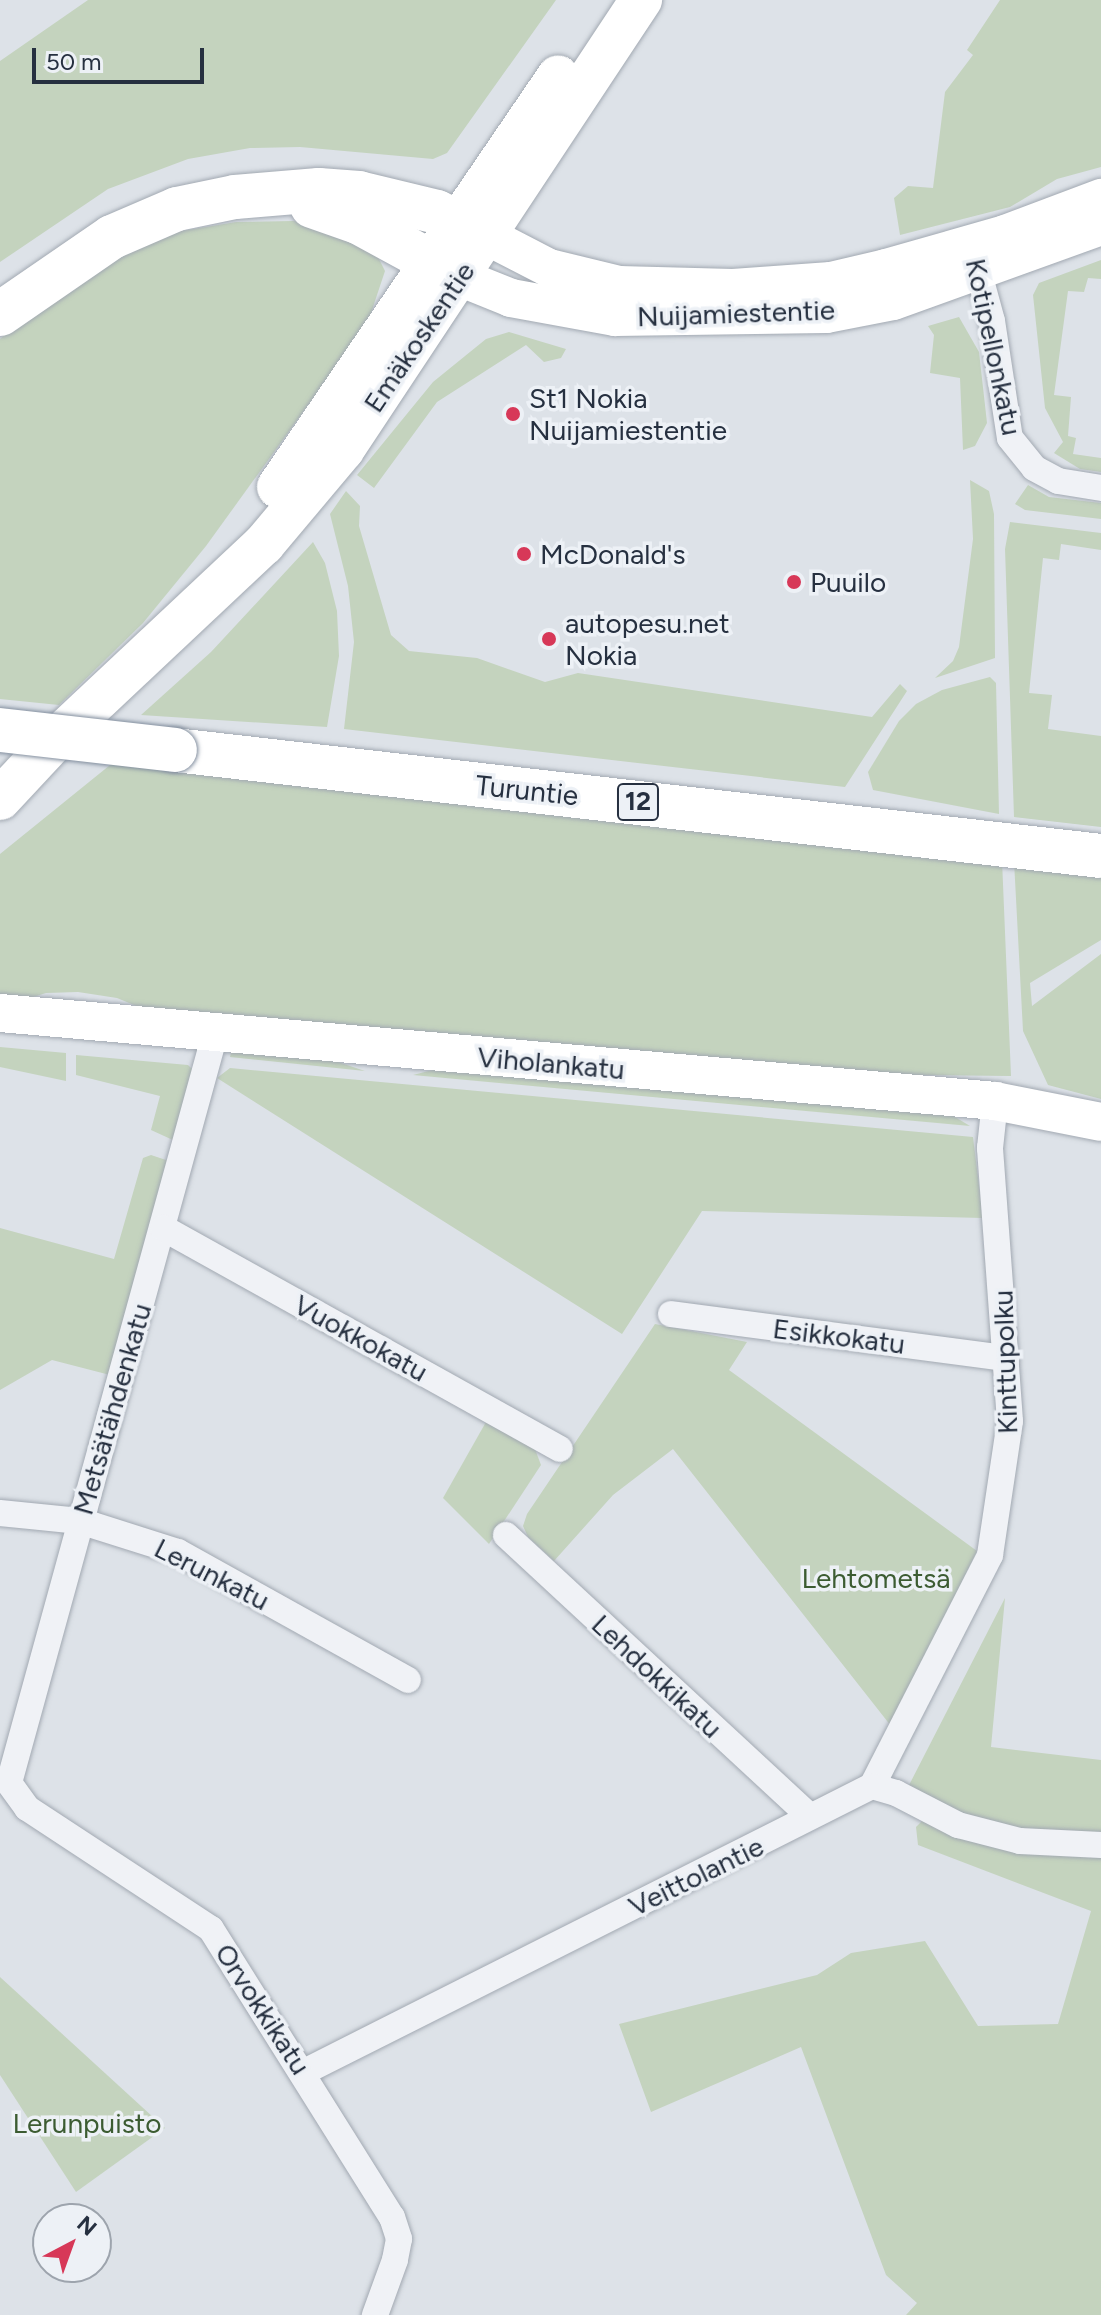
<!DOCTYPE html>
<meta charset="utf-8">
<style>
body{margin:0}
#map{position:relative;width:1101px;height:2315px;overflow:hidden;background:#dde2e8;font-family:Figtree,sans-serif}
div>[style]{position:absolute}
.green>*{inset:0;background:#c4d3be}
.roads{filter:drop-shadow(0 0 2px #a2a9b2) drop-shadow(0 0 2px #a2a9b2)}
.minor>*{height:26px;margin:-13px;padding:0 13px;transform-origin:13px;border-radius:13px;background:#f0f2f6}
.secondary>*{height:38px;margin:-19px;padding:0 19px;transform-origin:19px;border-radius:19px;background:#fff}
.primary>*{height:42px;margin:-21px;padding:0 21px;transform-origin:21px;border-radius:21px;background:#fff}
.trunk>*{height:44px;margin:-22px;padding:0 22px;transform-origin:22px;border-radius:22px;background:#fff}
.bridges{filter:drop-shadow(0 0 2px #8490a0) drop-shadow(0 0 2px #8490a0)}
.trunk-bridge>*{height:44px;margin:-22px;padding:0 22px;transform-origin:22px;border-radius:22px;background:#fff}
.dots>*{width:22px;height:22px;translate:-50% -50%;box-sizing:border-box;border:4px solid #edf1f6;border-radius:50%}
span{translate:-50% -50%;white-space:nowrap;text-align:center;line-height:1.15;-webkit-text-stroke:7px #edf1f6;paint-order:stroke}
.shield-label span{padding:2px 6px;background:#edf1f6;border:2px solid;border-radius:6px;-webkit-text-stroke-width:0}
.shield-label{font-size:26px;color:#263040;font-weight:700}
.street-label{font-size:28px;color:#263040}
.poi-label{font-size:28px;color:#263040}
.left{translate:0 -50%;text-align:left}
.park-label{font-size:28px;color:#3c5c32}
.north{position:absolute;left:32px;top:2203px;width:80px;height:80px;box-sizing:border-box;background:#edf1f6;border:2px solid #9da4ad;border-radius:50%;rotate:41deg;font-size:22px;font-weight:700;line-height:32px;text-align:center;color:#263040}
.north::after{content:'';display:block;margin:auto;width:28px;height:36px;background:#d73858;clip-path:polygon(50% 0,100% 100%,50% 72%,0 100%)}
.scale{position:absolute;left:32px;top:48px;width:172px;height:36px;box-sizing:border-box;border:4px solid #263040;border-top:0;padding-left:10px;font-size:24px;line-height:28px;white-space:nowrap;color:#263040;-webkit-text-stroke:6px #edf1f6;paint-order:stroke}
</style>
<div id="map">
<div class="green">
<div style="clip-path:polygon(88px 0,556px 0,447px 153px,433px 159px,300px 147px,250px 148px,188px 159px,108px 189px,0 262px,0 61px)"></div>
<div style="clip-path:polygon(1000px 0,1101px 0,1101px 167px,1057px 179px,1010px 207px,900px 235px,894px 198px,908px 186px,933px 188px,945px 92px,973px 55px,967px 50px)"></div>
<div style="clip-path:polygon(293px 221px,328px 226px,374px 249px,385px 271px,368px 322px,206px 546px,143px 623px,59px 705px,0 699px,0 339px,46px 299px,139px 246px,181px 231px,236px 222px)"></div>
<div style="clip-path:polygon(1101px 260px,1101px 279px,1088px 278px,1084px 292px,1068px 291px,1054px 395px,1071px 397px,1068px 436px,1076px 438px,1073px 454px,1101px 458px,1101px 472px,1080px 469px,1054px 453px,1063px 442px,1045px 408px,1033px 295px,1039px 283px)"></div>
<div style="clip-path:polygon(959px 317px,979px 352px,987px 423px,975px 446px,963px 450px,960px 378px,930px 373px,934px 335px,928px 326px)"></div>
<div style="clip-path:polygon(509px 332px,566px 349px,561px 358px,544px 362px,526px 345px,437px 402px,374px 488px,357px 475px,433px 382px,486px 339px)"></div>
<div style="clip-path:polygon(970px 480px,989px 491px,994px 514px,995px 658px,935px 678px,953px 661px,959px 647px,973px 539px)"></div>
<div style="clip-path:polygon(1028px 485px,1049px 497px,1101px 503px,1101px 519px,1025px 510px,1015px 504px)"></div>
<div style="clip-path:polygon(346px 491px,360px 506px,359px 526px,391px 635px,409px 651px,477px 658px,545px 682px,578px 673px,872px 717px,900px 684px,907px 691px,845px 787px,344px 729px,354px 642px,348px 586px,330px 514px)"></div>
<div style="clip-path:polygon(1010px 522px,1101px 533px,1101px 550px,1061px 544px,1059px 560px,1043px 558px,1029px 693px,1052px 695px,1048px 729px,1101px 736px,1101px 827px,1014px 817px,1005px 549px)"></div>
<div style="clip-path:polygon(313px 542px,325px 563px,337px 611px,339px 656px,327px 727px,141px 715px,211px 652px)"></div>
<div style="clip-path:polygon(990px 677px,996px 683px,999px 814px,873px 790px,868px 772px,899px 721px,916px 704px,942px 690px)"></div>
<div style="clip-path:polygon(115px 761px,1002px 860px,1011px 1076px,828px 1074px,163px 1017px,117px 998px,78px 992px,46px 993px,14px 1003px,0 1000px,0 854px)"></div>
<div style="clip-path:polygon(1014px 861px,1101px 871px,1101px 940px,1030px 983px,1032px 1006px,1101px 954px,1101px 1099px,1048px 1085px,1023px 1031px)"></div>
<div style="clip-path:polygon(0 1047px,66px 1053px,66px 1081px,0 1067px)"></div>
<div style="clip-path:polygon(232px 1048px,323px 1057px,365px 1071px,230px 1057px)"></div>
<div style="clip-path:polygon(76px 1055px,188px 1065px,194px 1071px,175px 1141px,151px 1130px,160px 1096px,76px 1075px)"></div>
<div style="clip-path:polygon(444px 1067px,950px 1114px,970px 1126px,413px 1075px)"></div>
<div style="clip-path:polygon(230px 1068px,973px 1137px,983px 1218px,702px 1211px,622px 1334px,217px 1078px)"></div>
<div style="clip-path:polygon(151px 1155px,169px 1161px,110px 1375px,52px 1360px,0 1390px,0 1228px,114px 1259px,143px 1158px)"></div>
<div style="clip-path:polygon(655px 1324px,747px 1342px,729px 1370px,977px 1551px,891px 1726px,673px 1449px,613px 1495px,554px 1561px,528px 1537px,523px 1526px,527px 1514px)"></div>
<div style="clip-path:polygon(486px 1422px,535px 1449px,541px 1465px,489px 1544px,443px 1498px)"></div>
<div style="clip-path:polygon(1005px 1598px,991px 1747px,1101px 1760px,1101px 1838px,1061px 1839px,960px 1819px,906px 1791px)"></div>
<div style="clip-path:polygon(922px 1821px,1101px 1852px,1101px 2315px,906px 2315px,917px 2303px,886px 2275px,801px 2047px,651px 2112px,619px 2024px,817px 1975px,851px 1953px,925px 1941px,978px 2026px,1058px 2024px,1091px 1911px,918px 1845px,916px 1827px)"></div>
<div style="clip-path:polygon(0 1977px,165px 2128px,76px 2192px,0 2075px)"></div>
</div>
<div class="roads">
<div class="minor">
<div style="left:974px;top:255px;width:68px;rotate:74.7deg"></div>
<div style="left:992px;top:321px;width:118px;rotate:81.3deg"></div>
<div style="left:1010px;top:438px;width:38px;rotate:51deg"></div>
<div style="left:1034px;top:468px;width:27px;rotate:28deg"></div>
<div style="left:1058px;top:481px;width:44px;rotate:9.2deg"></div>
<div style="left:215px;top:1034px;width:777px;rotate:105.38deg"></div>
<div style="left:9px;top:1783px;width:31px;rotate:54deg"></div>
<div style="left:27px;top:1808px;width:220px;rotate:33.3deg"></div>
<div style="left:211px;top:1929px;width:340px;rotate:57.9deg"></div>
<div style="left:392px;top:2217px;width:23px;rotate:72deg"></div>
<div style="left:399px;top:2239px;width:21px;rotate:101deg"></div>
<div style="left:395px;top:2260px;width:59px;rotate:110deg"></div>
<div style="left:163px;top:1228px;width:454px;rotate:29.1deg"></div>
<div style="left:671px;top:1314px;width:338px;rotate:7.5deg"></div>
<div style="left:0;top:1513px;width:80px;rotate:5.7deg"></div>
<div style="left:80px;top:1521px;width:103px;rotate:17.6deg"></div>
<div style="left:178px;top:1552px;width:263px;rotate:29.1deg"></div>
<div style="left:506px;top:1535px;width:413px;rotate:42.8deg"></div>
<div style="left:872px;top:1786px;width:259px;rotate:-62.9deg"></div>
<div style="left:990px;top:1555px;width:135px;rotate:-81.5deg"></div>
<div style="left:1010px;top:1421px;width:274px;rotate:-94.2deg"></div>
<div style="left:990px;top:1148px;width:47px;rotate:-83.9deg"></div>
<div style="left:304px;top:2072px;width:636px;rotate:-26.73deg"></div>
<div style="left:872px;top:1786px;width:25px;rotate:16deg"></div>
<div style="left:896px;top:1793px;width:70px;rotate:27.3deg"></div>
<div style="left:958px;top:1825px;width:64px;rotate:14.5deg"></div>
<div style="left:1020px;top:1841px;width:81px;rotate:2.8deg"></div>
</div>
<div class="secondary">
<div style="left:487px;top:236px;width:70px;rotate:27.3deg"></div>
<div style="left:549px;top:268px;width:72px;rotate:13.7deg"></div>
<div style="left:619px;top:285px;width:114px;rotate:1.5deg"></div>
<div style="left:733px;top:288px;width:98px;rotate:-4.1deg"></div>
<div style="left:831px;top:281px;width:57px;rotate:-13.3deg"></div>
<div style="left:886px;top:268px;width:124px;rotate:-15.9deg"></div>
<div style="left:1005px;top:234px;width:103px;rotate:-20.6deg"></div>
<div style="left:459px;top:277px;width:56px;rotate:22deg"></div>
<div style="left:511px;top:298px;width:106px;rotate:10.4deg"></div>
<div style="left:615px;top:317px;width:211px;rotate:-0.8deg"></div>
<div style="left:826px;top:314px;width:68px;rotate:-11deg"></div>
<div style="left:893px;top:301px;width:221px;rotate:-19.8deg"></div>
<div style="left:0;top:1013px;width:999px;rotate:5.05deg"></div>
<div style="left:995px;top:1101px;width:108px;rotate:11.2deg"></div>
</div>
<div class="primary">
<div style="left:278px;top:487px;width:497px;rotate:-55.7deg"></div>
<div style="left:0;top:799px;width:79px;rotate:-47deg"></div>
<div style="left:54px;top:741px;width:288px;rotate:-43.2deg"></div>
<div style="left:264px;top:544px;width:123px;rotate:-50deg"></div>
<div style="left:343px;top:450px;width:540px;rotate:-56.49deg"></div>
</div>
<div class="trunk">
<div style="left:312px;top:206px;width:49px;rotate:19.2deg"></div>
<div style="left:358px;top:222px;width:115px;rotate:28.6deg"></div>
<div style="left:0;top:314px;width:136px;rotate:-34.5deg"></div>
<div style="left:112px;top:237px;width:71px;rotate:-23.3deg"></div>
<div style="left:177px;top:209px;width:59px;rotate:-11.7deg"></div>
<div style="left:235px;top:197px;width:84px;rotate:-4.8deg"></div>
<div style="left:319px;top:190px;width:40px;rotate:4.3deg"></div>
<div style="left:359px;top:193px;width:80px;rotate:13.7deg"></div>
<div style="left:437px;top:212px;width:55px;rotate:25.6deg"></div>
<div style="left:175px;top:750px;width:932px;rotate:6.53deg"></div>
</div>
</div>
<div class="bridges">
<div class="trunk-bridge">
<div style="left:0;top:730px;width:176px;rotate:6.5deg"></div>
</div>
</div>
<div class="dots">
<div style="left:513px;top:414px;background:#d73858"></div>
<div style="left:524px;top:554px;background:#d73858"></div>
<div style="left:794px;top:582px;background:#d73858"></div>
<div style="left:549px;top:639px;background:#d73858"></div>
</div>
<div class="shield-label">
<span style="left:638px;top:802px">12</span>
</div>
<div class="street-label">
<span style="left:736px;top:313px;rotate:-2deg">Nuijamiestentie</span>
<span style="left:419px;top:337px;rotate:-56deg">Emäkoskentie</span>
<span style="left:994px;top:347px;rotate:78deg">Kotipellonkatu</span>
<span style="left:527px;top:790px;rotate:6deg">Turuntie</span>
<span style="left:551px;top:1063px;rotate:5deg">Viholankatu</span>
<span style="left:839px;top:1336px;rotate:7deg">Esikkokatu</span>
<span style="left:361px;top:1338px;rotate:29deg">Vuokkokatu</span>
<span style="left:1005px;top:1362px;rotate:-92deg">Kinttupolku</span>
<span style="left:112px;top:1409px;rotate:-74deg">Metsätähdenkatu</span>
<span style="left:212px;top:1574px;rotate:27deg">Lerunkatu</span>
<span style="left:657px;top:1676px;rotate:43deg">Lehdokkikatu</span>
<span style="left:696px;top:1876px;rotate:-26deg">Veittolantie</span>
<span style="left:263px;top:2009px;rotate:57deg">Orvokkikatu</span>
</div>
<div class="poi-label">
<span class="left" style="left:529px;top:414px">St1 Nokia<br>Nuijamiestentie</span>
<span class="left" style="left:540px;top:554px">McDonald's</span>
<span class="left" style="left:810px;top:582px">Puuilo</span>
<span class="left" style="left:565px;top:639px">autopesu.net<br>Nokia</span>
</div>
<div class="park-label">
<span style="left:876px;top:1578px">Lehtometsä</span>
<span style="left:87px;top:2123px">Lerunpuisto</span>
</div>
<div class="north">N</div>
<div class="scale">50 m</div>
</div>
